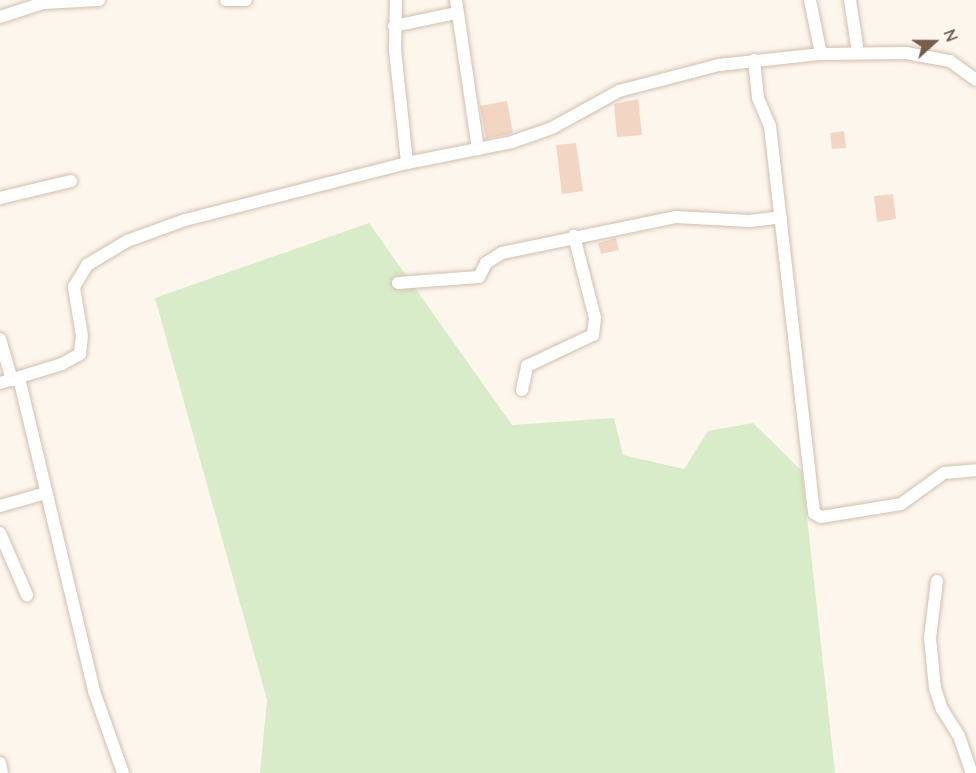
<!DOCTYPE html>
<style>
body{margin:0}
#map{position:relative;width:976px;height:773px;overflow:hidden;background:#fdf6ec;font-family:Quicksand,sans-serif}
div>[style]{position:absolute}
.green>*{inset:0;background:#d8ecc9}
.building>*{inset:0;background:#f3d5c3}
.roads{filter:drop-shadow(0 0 2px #d1beb0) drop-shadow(0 0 2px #d1beb0)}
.minor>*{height:12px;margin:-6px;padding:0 6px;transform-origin:6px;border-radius:6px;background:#fff}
span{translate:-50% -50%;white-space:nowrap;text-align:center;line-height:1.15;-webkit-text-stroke:6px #fffaf3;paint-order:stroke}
.north{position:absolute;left:904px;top:12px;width:60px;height:60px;-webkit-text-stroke:4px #fffaf3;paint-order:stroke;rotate:69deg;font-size:16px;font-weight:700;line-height:24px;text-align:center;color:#7a5c4d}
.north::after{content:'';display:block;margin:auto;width:21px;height:27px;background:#7a5c4d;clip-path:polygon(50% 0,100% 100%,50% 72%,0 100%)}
</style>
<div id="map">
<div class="green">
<div style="clip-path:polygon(369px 223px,512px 425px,614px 418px,623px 455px,684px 469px,708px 431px,753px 423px,802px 471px,835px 773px,260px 773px,267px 700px,155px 298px)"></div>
</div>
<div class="building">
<div style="clip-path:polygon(638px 99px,642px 135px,617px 137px,614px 104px)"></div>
<div style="clip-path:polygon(507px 101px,513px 133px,486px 139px,480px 106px)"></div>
<div style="clip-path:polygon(844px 131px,846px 148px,832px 149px,830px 133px)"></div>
<div style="clip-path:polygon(576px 143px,583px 191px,562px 194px,556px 145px)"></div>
<div style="clip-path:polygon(893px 194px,896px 219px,877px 222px,874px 196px)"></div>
<div style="clip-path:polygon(616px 238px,619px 250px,601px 254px,598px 243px)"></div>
</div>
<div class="roads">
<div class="minor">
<div style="left:226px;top:0;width:20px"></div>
<div style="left:396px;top:0;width:50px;rotate:91.1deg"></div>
<div style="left:395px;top:50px;width:114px;rotate:83.9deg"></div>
<div style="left:456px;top:0;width:151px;rotate:81.6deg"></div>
<div style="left:810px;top:0;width:55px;rotate:78.5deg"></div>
<div style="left:850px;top:0;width:53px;rotate:81.3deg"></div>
<div style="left:0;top:17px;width:45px;rotate:-18deg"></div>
<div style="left:43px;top:3px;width:56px;rotate:-3.1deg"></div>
<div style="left:394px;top:26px;width:63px;rotate:-11.8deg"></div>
<div style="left:754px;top:60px;width:38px;rotate:84deg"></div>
<div style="left:758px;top:98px;width:30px;rotate:67deg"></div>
<div style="left:770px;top:126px;width:389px;rotate:83.5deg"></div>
<div style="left:814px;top:513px;width:8px;rotate:30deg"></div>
<div style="left:821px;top:517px;width:81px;rotate:-9.2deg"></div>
<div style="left:901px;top:504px;width:53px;rotate:-35.8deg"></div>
<div style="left:944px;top:473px;width:32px;rotate:-5deg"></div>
<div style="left:0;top:198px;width:73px;rotate:-13.5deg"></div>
<div style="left:398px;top:283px;width:81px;rotate:-4.2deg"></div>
<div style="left:479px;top:277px;width:16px;rotate:-63deg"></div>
<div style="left:486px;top:263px;width:19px;rotate:-32deg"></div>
<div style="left:502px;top:253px;width:178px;rotate:-11.7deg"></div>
<div style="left:676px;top:217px;width:74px;rotate:3.1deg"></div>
<div style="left:750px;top:221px;width:31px;rotate:-7deg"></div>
<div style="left:0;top:339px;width:43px;rotate:73.7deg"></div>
<div style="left:19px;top:378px;width:322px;rotate:76.5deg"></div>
<div style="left:94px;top:691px;width:87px;rotate:70.5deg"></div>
<div style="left:0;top:383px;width:65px;rotate:-17deg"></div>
<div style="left:62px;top:364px;width:21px;rotate:-29deg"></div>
<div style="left:80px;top:354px;width:18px;rotate:-84deg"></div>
<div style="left:82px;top:336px;width:50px;rotate:-99.3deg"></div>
<div style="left:74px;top:287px;width:26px;rotate:-59deg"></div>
<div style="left:87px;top:265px;width:47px;rotate:-31deg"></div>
<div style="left:127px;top:241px;width:62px;rotate:-19.9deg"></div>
<div style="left:185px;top:220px;width:229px;rotate:-14.4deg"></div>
<div style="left:407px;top:163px;width:107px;rotate:-11.3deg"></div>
<div style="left:512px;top:142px;width:42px;rotate:-19.3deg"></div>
<div style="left:552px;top:128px;width:77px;rotate:-28.9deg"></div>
<div style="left:619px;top:91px;width:103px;rotate:-14.6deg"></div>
<div style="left:719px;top:65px;width:103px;rotate:-6.2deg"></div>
<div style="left:821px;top:54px;width:85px;rotate:-0.7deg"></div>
<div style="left:906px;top:53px;width:45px;rotate:10.3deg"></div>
<div style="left:950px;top:61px;width:32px;rotate:36deg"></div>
<div style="left:522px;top:390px;width:25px;rotate:-78deg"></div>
<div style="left:527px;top:366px;width:73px;rotate:-25.2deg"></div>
<div style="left:593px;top:335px;width:17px;rotate:-83deg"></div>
<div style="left:595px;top:318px;width:85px;rotate:-104.4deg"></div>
<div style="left:0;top:506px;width:48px;rotate:-15.8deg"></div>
<div style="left:0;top:533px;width:68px;rotate:66.5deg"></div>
<div style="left:937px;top:581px;width:57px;rotate:97deg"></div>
<div style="left:930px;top:638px;width:50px;rotate:84.3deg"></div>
<div style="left:935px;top:688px;width:22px;rotate:72deg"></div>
<div style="left:942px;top:709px;width:32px;rotate:58deg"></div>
<div style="left:959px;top:736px;width:39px;rotate:71deg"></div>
<div style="left:0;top:763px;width:10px;rotate:79deg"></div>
</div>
</div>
<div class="north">N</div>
</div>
